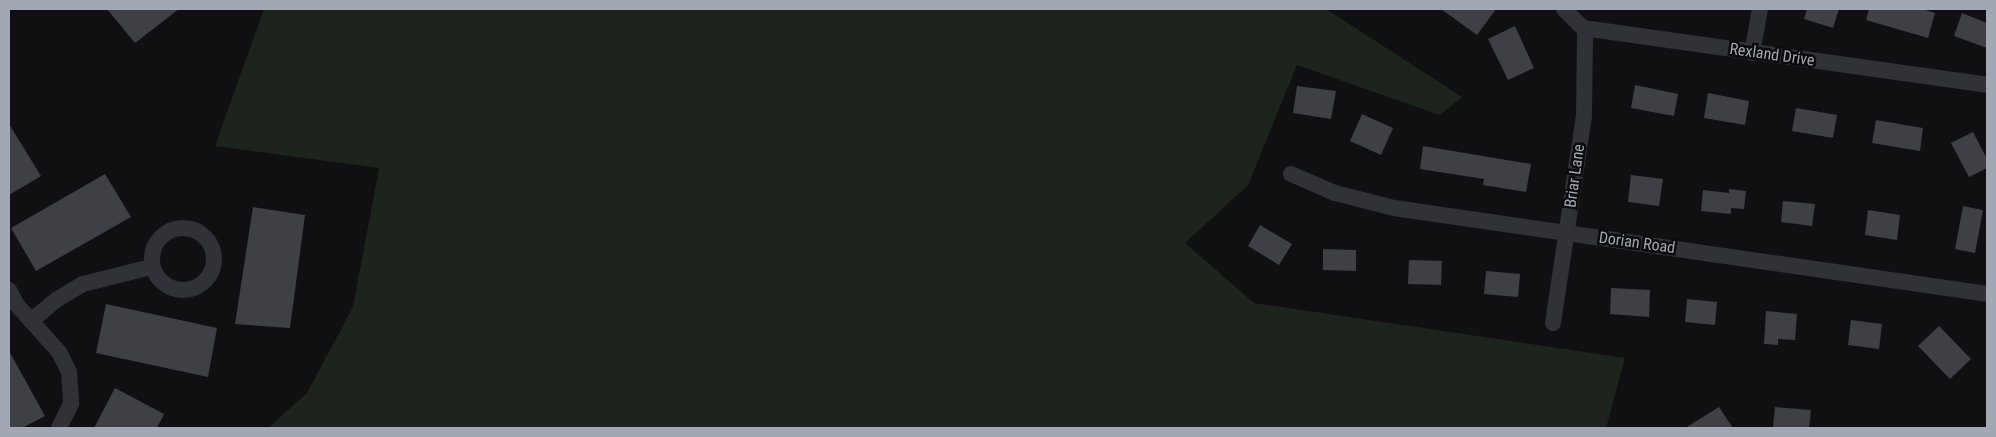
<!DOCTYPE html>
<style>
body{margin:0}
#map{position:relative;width:1996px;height:437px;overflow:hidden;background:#101012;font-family:"Roboto Condensed",sans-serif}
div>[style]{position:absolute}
.green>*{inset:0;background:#1c241d}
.building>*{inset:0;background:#3f4045}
.minor>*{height:16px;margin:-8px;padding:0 8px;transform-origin:8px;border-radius:8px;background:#313237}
.minor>.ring{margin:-8px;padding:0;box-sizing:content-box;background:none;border:16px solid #313237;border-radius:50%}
span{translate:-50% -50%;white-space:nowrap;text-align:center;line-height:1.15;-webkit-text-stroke:5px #0b0b0c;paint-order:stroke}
.street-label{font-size:16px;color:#a1a7b3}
.frame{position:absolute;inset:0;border:10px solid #a1a7b3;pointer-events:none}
</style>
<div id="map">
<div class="green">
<div style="clip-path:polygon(264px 9px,1326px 9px,1462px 97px,1440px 115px,1297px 65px,1248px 185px,1185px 243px,1254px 303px,1625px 358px,1606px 428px,268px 428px,307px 393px,353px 307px,379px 168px,215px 146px)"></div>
</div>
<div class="building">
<div style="clip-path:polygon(107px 9px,179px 9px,135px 43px)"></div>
<div style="clip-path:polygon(1441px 9px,1496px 9px,1477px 35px)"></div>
<div style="clip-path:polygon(1807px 9px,1839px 9px,1833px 28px,1804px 19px)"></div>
<div style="clip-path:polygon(1869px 9px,1922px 9px,1935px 13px,1928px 38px,1866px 20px)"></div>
<div style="clip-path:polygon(1962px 13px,1987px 23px,1987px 48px,1954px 36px)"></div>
<div style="clip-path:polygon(1515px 26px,1534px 68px,1508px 80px,1488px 39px)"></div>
<div style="clip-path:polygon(1635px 85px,1678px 94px,1674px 116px,1631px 108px)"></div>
<div style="clip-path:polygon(1297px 86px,1336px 91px,1331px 119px,1293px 113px)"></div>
<div style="clip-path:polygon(1708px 93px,1749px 101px,1745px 125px,1704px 118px)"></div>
<div style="clip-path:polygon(1796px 108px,1837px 115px,1833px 138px,1792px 131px)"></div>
<div style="clip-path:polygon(1362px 114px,1393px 128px,1381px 155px,1350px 141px)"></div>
<div style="clip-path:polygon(1876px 120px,1923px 128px,1920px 151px,1872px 143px)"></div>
<div style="clip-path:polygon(9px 124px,41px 176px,9px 195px)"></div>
<div style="clip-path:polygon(1973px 132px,1987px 159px,1987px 168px,1969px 177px,1951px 143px)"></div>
<div style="clip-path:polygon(1423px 146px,1531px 164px,1526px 192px,1483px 185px,1484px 179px,1420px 169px)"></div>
<div style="clip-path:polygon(105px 174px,131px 217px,36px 271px,11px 228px)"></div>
<div style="clip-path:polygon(1631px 175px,1663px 179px,1659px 206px,1628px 202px)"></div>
<div style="clip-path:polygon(1729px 189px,1746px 191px,1744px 209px,1731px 208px,1731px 214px,1701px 211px,1703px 190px,1729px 193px)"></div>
<div style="clip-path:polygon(1783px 201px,1815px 204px,1812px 226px,1781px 222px)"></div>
<div style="clip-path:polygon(1963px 206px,1983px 210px,1975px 253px,1955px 249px)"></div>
<div style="clip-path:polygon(253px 207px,305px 215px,290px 328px,235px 324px)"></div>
<div style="clip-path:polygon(1868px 210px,1900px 215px,1897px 240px,1865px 235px)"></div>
<div style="clip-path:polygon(1260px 225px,1292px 244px,1279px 265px,1248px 246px)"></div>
<div style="clip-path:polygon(1323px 249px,1356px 250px,1356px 271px,1323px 270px)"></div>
<div style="clip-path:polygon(1409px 260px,1442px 261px,1441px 285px,1408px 284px)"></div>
<div style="clip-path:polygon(1486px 271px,1520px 274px,1518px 297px,1484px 294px)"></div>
<div style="clip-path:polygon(1611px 288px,1650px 290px,1649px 317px,1610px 314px)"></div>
<div style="clip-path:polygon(1687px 299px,1717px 302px,1715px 325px,1685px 322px)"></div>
<div style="clip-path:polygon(106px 304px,217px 328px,208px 377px,96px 353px)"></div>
<div style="clip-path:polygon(1766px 311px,1797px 314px,1795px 340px,1778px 339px,1778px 345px,1764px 344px)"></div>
<div style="clip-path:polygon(1851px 320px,1882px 324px,1879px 349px,1848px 345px)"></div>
<div style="clip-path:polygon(1939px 326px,1971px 359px,1950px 379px,1918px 346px)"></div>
<div style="clip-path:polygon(9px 351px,45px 416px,22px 428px,9px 428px)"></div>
<div style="clip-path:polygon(115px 388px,164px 414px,157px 428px,94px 428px)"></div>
<div style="clip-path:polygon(1719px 407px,1733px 428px,1685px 428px)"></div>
<div style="clip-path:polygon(1775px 407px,1811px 410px,1809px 428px,1773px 428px)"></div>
</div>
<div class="minor">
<div style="left:1564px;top:9px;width:27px;rotate:45deg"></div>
<div style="left:1583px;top:28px;width:408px;rotate:8deg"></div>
<div style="left:1752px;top:53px;width:45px;rotate:-79.7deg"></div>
<div style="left:1291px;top:174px;width:48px;rotate:23.4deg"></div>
<div style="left:1335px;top:193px;width:61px;rotate:14.3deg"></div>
<div style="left:1394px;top:208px;width:599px;rotate:8.25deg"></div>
<div class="ring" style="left:152px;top:228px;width:46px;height:46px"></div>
<div style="left:9px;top:290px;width:17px;rotate:62deg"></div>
<div style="left:17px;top:305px;width:63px;rotate:48.2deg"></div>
<div style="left:59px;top:352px;width:22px;rotate:63deg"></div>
<div style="left:69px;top:372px;width:32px;rotate:86deg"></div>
<div style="left:71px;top:404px;width:27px;rotate:117deg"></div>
<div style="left:31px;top:321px;width:33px;rotate:-40deg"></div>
<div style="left:56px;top:300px;width:31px;rotate:-31deg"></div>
<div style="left:83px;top:284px;width:70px;rotate:-14deg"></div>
<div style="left:1553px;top:323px;width:209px;rotate:-81.5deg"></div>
<div style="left:1584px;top:116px;width:87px;rotate:-89.3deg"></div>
</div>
<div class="street-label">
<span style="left:1772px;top:55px;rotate:8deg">Rexland Drive</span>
<span style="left:1575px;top:176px;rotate:-82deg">Briar Lane</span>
<span style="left:1637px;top:243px;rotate:8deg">Dorian Road</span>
</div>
<div class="frame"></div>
</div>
